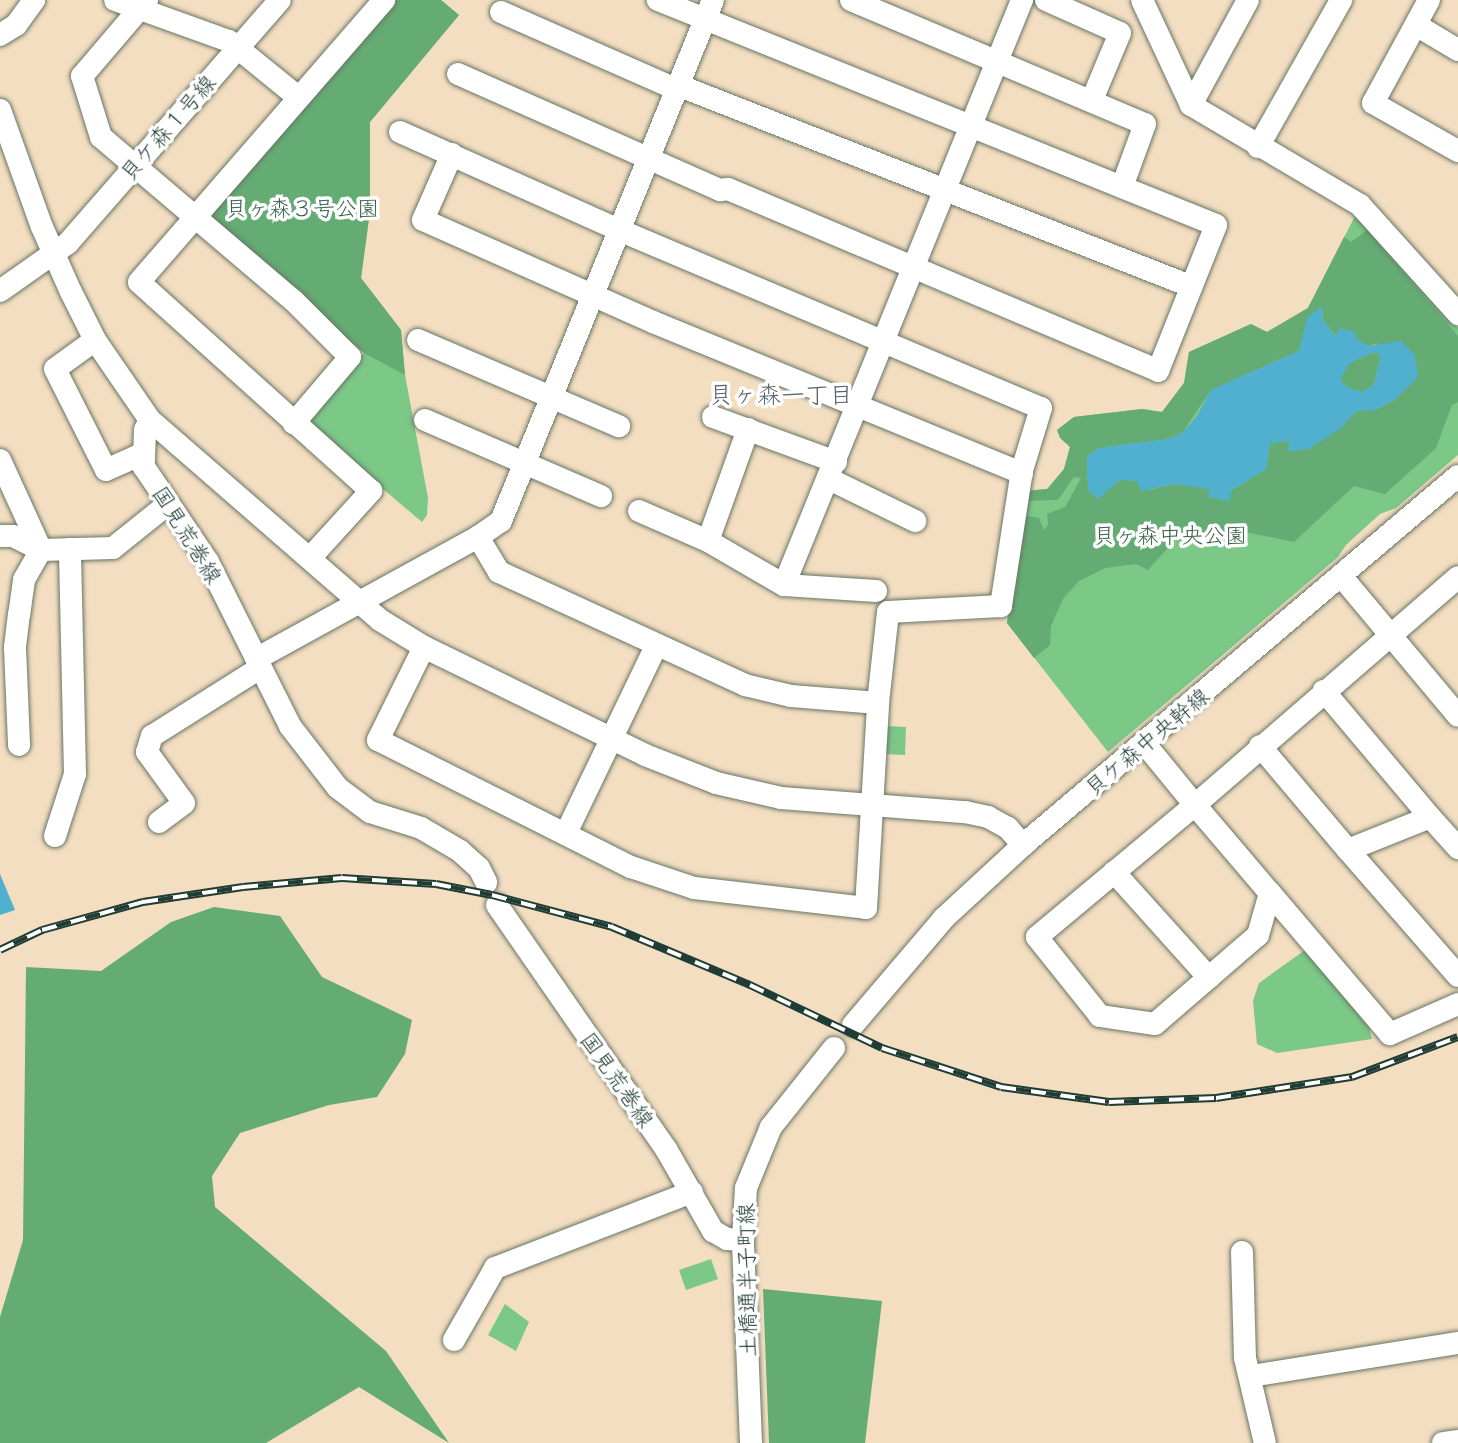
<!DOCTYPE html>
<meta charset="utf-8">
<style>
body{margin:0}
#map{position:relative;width:1458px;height:1443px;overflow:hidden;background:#f3dec1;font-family:"Shantell Sans","Klee One",sans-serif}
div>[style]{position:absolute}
.green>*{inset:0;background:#7bc887}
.forest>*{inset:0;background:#64ac74}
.water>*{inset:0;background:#51afcf}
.roads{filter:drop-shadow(0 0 2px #697565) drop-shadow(0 0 2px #697565)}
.minor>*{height:22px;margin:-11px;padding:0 11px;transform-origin:11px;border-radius:11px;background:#fff}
.rail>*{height:8px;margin-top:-4px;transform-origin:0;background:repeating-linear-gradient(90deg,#fff 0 15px,#1f3d34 0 30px);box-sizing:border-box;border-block:2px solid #1f3d34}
span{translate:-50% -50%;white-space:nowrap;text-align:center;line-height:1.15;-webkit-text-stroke:7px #fff;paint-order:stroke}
.street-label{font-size:22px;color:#1f3d34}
.park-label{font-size:22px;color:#366049}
.neighbourhood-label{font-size:24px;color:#59616a}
</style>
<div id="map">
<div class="green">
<div style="clip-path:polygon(395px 0,441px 0,459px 15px,370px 122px,370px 211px,361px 278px,401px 330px,405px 375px,428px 498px,427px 515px,422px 522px,312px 429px,310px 417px,364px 353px,213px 220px)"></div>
<div style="clip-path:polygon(1356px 214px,1458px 328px,1458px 455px,1396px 508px,1380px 514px,1346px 545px,1338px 557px,1108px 752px,1007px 623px,1024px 491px,1048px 489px,1064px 469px,1070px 447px,1057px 430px,1074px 417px,1142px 409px,1162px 412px,1184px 383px,1189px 352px,1251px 324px,1267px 332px,1308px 308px)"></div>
<div style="clip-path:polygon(885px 726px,906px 727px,905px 755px,883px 754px)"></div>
<div style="clip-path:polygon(1305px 950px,1369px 1027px,1372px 1039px,1277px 1053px,1257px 1044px,1253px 1001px,1259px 983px)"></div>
<div style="clip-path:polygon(711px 1259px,718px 1279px,686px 1290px,679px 1270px)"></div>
<div style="clip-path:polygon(505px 1304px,529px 1322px,516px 1351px,488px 1335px)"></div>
</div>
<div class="forest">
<div style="clip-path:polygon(395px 0,441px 0,459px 15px,370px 122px,370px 211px,361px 278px,401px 330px,405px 375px,364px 353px,213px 220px,212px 208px)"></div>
<div style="clip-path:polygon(evenodd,1367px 230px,1458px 336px,1458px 402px,1452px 405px,1436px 448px,1385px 494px,1354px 486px,1294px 542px,1240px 531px,1177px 538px,1148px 570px,1136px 564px,1105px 568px,1079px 581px,1063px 599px,1051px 626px,1050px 645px,1034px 658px,1007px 623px,1021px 515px,1039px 518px,1044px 530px,1048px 525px,1047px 514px,1065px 507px,1081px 478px,1074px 477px,1058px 500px,1023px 501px,1024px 491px,1047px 489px,1064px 469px,1070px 447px,1060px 438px,1057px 430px,1074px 417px,1142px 409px,1162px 412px,1184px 383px,1189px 352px,1251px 324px,1267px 332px,1308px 308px,1344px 237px,1351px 242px,1367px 230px,1322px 307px,1323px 320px,1336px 336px,1369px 346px,1377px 343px,1396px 399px,1375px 410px,1356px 411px,1340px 428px,1308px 449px,1289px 451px,1289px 441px,1270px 443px,1266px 469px,1232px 490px,1174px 484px,1150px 490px,1138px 481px,1120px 480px,1108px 488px,1088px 490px,1087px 457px,1098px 448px,1169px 439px,1183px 432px,1211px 390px,1299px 351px,1322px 307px)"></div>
<div style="clip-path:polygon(1374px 352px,1381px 354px,1374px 384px,1363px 392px,1348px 388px,1340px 380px,1349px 363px)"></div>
<div style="clip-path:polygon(214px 907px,280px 916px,322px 977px,412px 1020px,405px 1054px,377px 1097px,329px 1105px,240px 1133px,212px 1176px,215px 1207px,386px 1351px,449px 1443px,359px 1387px,266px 1443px,0 1443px,0 1317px,23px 1240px,26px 967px,101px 971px,171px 922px)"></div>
<div style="clip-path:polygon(763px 1289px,882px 1301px,865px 1443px,769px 1443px)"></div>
</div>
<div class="water">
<div style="clip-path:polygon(evenodd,1322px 306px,1323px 320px,1335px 336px,1340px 328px,1354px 332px,1358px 340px,1369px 346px,1401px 341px,1415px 355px,1418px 377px,1396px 399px,1375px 410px,1356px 411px,1340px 429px,1308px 449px,1288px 451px,1289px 441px,1270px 443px,1266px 469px,1232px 490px,1229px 501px,1209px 497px,1209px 489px,1174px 484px,1141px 491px,1137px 481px,1120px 480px,1098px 499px,1088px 490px,1087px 457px,1098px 448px,1169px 439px,1183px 432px,1197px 416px,1211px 390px,1299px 351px,1307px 318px,1322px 306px,1374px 352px,1381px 355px,1374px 384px,1363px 392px,1348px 388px,1340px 380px,1349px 364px,1374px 352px)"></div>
<div style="clip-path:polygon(0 874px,15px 910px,0 915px)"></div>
</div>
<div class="roads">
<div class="minor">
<div style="left:115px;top:0;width:121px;rotate:19.8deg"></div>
<div style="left:229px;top:41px;width:89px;rotate:39.1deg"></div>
<div style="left:147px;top:0;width:100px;rotate:130.5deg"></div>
<div style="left:82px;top:76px;width:64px;rotate:72.7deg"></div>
<div style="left:101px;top:137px;width:253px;rotate:40.4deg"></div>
<div style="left:294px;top:301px;width:79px;rotate:45deg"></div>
<div style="left:350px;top:357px;width:87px;rotate:130.3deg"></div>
<div style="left:851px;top:0;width:319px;rotate:22.9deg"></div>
<div style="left:1145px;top:124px;width:67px;rotate:110.1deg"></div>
<div style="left:1046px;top:0;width:81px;rotate:24deg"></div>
<div style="left:1120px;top:33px;width:73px;rotate:112.7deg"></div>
<div style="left:1142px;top:0;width:116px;rotate:65deg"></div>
<div style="left:1191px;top:105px;width:196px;rotate:30.6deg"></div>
<div style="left:1360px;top:205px;width:147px;rotate:48deg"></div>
<div style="left:1429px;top:0;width:117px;rotate:118.5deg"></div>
<div style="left:1373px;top:103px;width:98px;rotate:29.5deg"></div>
<div style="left:501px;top:12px;width:186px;rotate:23.8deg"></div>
<div style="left:671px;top:87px;width:9px;rotate:-6deg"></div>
<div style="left:680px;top:86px;width:548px;rotate:21.41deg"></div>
<div style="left:1416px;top:25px;width:49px;rotate:30.8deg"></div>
<div style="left:0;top:35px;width:19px;rotate:-32deg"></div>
<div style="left:16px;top:25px;width:31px;rotate:-54deg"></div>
<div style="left:458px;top:74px;width:287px;rotate:23.9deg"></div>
<div style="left:720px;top:190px;width:8px;rotate:-7deg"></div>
<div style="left:728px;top:189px;width:467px;rotate:22.9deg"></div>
<div style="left:1158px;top:371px;width:157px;rotate:-68.3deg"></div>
<div style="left:1216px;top:225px;width:602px;rotate:-158.04deg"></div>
<div style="left:1191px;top:105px;width:119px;rotate:-61.5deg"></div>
<div style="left:0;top:110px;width:124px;rotate:70.3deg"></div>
<div style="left:42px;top:227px;width:71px;rotate:66deg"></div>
<div style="left:71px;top:292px;width:54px;rotate:63.4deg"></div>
<div style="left:95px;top:340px;width:97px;rotate:55.5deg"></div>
<div style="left:150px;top:420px;width:305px;rotate:41deg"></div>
<div style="left:380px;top:620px;width:52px;rotate:31.5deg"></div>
<div style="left:424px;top:647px;width:246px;rotate:26deg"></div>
<div style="left:645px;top:755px;width:76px;rotate:21.5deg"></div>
<div style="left:716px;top:783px;width:67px;rotate:13deg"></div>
<div style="left:781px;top:798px;width:185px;rotate:4.4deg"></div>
<div style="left:965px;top:812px;width:24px;rotate:12deg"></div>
<div style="left:988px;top:817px;width:23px;rotate:29deg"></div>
<div style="left:1008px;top:828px;width:23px;rotate:49deg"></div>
<div style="left:400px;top:132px;width:240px;rotate:24.1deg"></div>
<div style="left:619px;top:230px;width:458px;rotate:22.9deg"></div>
<div style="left:1041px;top:408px;width:65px;rotate:107deg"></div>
<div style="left:1022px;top:470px;width:138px;rotate:98.8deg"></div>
<div style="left:1001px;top:606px;width:113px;rotate:177deg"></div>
<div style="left:888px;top:612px;width:92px;rotate:96.3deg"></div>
<div style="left:1258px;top:147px;width:169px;rotate:-60.5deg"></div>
<div style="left:452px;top:154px;width:72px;rotate:113.7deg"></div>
<div style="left:423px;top:220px;width:252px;rotate:23.9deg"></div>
<div style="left:653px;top:322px;width:399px;rotate:22.3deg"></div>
<div style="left:0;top:291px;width:83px;rotate:-35.2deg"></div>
<div style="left:68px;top:243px;width:322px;rotate:-48.9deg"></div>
<div style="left:95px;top:340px;width:49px;rotate:144.1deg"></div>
<div style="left:55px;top:369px;width:113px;rotate:63.2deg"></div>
<div style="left:106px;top:470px;width:39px;rotate:-24deg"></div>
<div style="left:418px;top:340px;width:219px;rotate:23.2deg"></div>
<div style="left:713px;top:417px;width:131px;rotate:20.1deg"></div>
<div style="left:150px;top:420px;width:11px;rotate:117deg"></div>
<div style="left:145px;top:430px;width:37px;rotate:92deg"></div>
<div style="left:144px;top:467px;width:115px;rotate:56deg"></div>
<div style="left:208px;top:562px;width:183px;rotate:63.4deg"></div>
<div style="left:290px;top:726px;width:78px;rotate:52.3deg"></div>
<div style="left:338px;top:788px;width:40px;rotate:37deg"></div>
<div style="left:370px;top:812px;width:53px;rotate:17.4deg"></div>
<div style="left:421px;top:828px;width:45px;rotate:30.5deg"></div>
<div style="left:460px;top:851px;width:25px;rotate:42deg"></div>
<div style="left:479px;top:868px;width:16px;rotate:63deg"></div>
<div style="left:425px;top:420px;width:192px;rotate:23.4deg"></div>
<div style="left:0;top:460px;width:99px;rotate:65.5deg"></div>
<div style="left:41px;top:550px;width:34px;rotate:120deg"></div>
<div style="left:24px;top:580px;width:34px;rotate:98deg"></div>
<div style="left:19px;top:614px;width:34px;rotate:97deg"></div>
<div style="left:15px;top:648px;width:97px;rotate:87.6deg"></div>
<div style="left:829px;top:479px;width:96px;rotate:26deg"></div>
<div style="left:639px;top:511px;width:75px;rotate:23.5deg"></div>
<div style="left:708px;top:541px;width:88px;rotate:30.1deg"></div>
<div style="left:0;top:536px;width:13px"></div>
<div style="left:13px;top:536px;width:31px;rotate:27deg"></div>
<div style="left:41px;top:550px;width:72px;rotate:-1.6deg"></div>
<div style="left:113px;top:548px;width:70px;rotate:-38.7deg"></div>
<div style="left:708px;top:541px;width:119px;rotate:-70.3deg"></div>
<div style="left:310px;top:558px;width:91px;rotate:-47.7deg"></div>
<div style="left:371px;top:491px;width:312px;rotate:-138deg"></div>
<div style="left:139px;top:282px;width:374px;rotate:-49deg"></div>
<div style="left:1341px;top:576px;width:182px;rotate:50.1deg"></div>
<div style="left:876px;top:591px;width:92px;rotate:-176.3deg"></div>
<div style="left:784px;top:585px;width:632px;rotate:-67.86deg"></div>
<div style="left:424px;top:647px;width:104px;rotate:116.3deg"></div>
<div style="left:378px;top:740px;width:283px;rotate:26.7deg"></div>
<div style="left:631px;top:867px;width:66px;rotate:18.4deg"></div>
<div style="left:694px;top:888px;width:173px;rotate:6.6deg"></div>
<div style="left:866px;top:908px;width:205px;rotate:-86.6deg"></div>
<div style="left:878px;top:703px;width:87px;rotate:-175.4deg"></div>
<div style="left:791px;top:696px;width:47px;rotate:-166.6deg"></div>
<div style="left:745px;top:685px;width:271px;rotate:-155.3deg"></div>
<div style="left:499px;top:572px;width:41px;rotate:-121deg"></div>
<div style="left:256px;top:659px;width:253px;rotate:-28.8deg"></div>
<div style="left:478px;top:537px;width:28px;rotate:-35deg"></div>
<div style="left:501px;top:521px;width:562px;rotate:-67.86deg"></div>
<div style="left:1145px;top:744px;width:79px;rotate:50.7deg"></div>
<div style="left:1195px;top:805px;width:348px;rotate:-40.9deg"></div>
<div style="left:1260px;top:746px;width:136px;rotate:49.8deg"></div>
<div style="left:1348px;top:850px;width:88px;rotate:-21.9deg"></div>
<div style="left:1430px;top:817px;width:165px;rotate:-130.1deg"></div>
<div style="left:1195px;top:805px;width:116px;rotate:49.6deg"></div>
<div style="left:1270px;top:893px;width:44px;rotate:105.9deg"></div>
<div style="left:1258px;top:935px;width:136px;rotate:139.2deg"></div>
<div style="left:1155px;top:1024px;width:56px;rotate:-171.7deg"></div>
<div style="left:1100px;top:1016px;width:101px;rotate:-128.6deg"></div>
<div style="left:1037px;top:937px;width:206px;rotate:-39.9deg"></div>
<div style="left:1430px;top:817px;width:42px;rotate:47.9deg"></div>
<div style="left:159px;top:822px;width:31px;rotate:-37deg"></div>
<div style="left:184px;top:803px;width:63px;rotate:-126deg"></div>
<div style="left:147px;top:752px;width:17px;rotate:-73deg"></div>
<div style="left:152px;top:736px;width:128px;rotate:-32.2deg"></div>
<div style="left:567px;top:831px;width:205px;rotate:-64.3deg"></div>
<div style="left:55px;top:836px;width:65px;rotate:-72.1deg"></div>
<div style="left:75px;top:774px;width:225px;rotate:-91.3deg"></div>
<div style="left:1348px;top:850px;width:167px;rotate:48.9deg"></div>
<div style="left:1114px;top:872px;width:142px;rotate:48.1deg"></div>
<div style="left:1270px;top:893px;width:185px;rotate:49.6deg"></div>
<div style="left:1390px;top:1034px;width:74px;rotate:-23.8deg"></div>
<div style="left:497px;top:905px;width:297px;rotate:55.3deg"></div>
<div style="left:666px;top:1149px;width:95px;rotate:60.2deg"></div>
<div style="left:713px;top:1231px;width:16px;rotate:30deg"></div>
<div style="left:727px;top:1239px;width:16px;rotate:4deg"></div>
<div style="left:853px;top:1025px;width:140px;rotate:-49.6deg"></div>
<div style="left:944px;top:918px;width:108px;rotate:-42.7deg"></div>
<div style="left:1023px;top:845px;width:570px;rotate:-40.31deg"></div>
<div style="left:1242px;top:1252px;width:106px;rotate:88.4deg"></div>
<div style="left:1245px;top:1358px;width:87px;rotate:76.8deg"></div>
<div style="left:454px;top:1340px;width:83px;rotate:-60.3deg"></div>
<div style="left:495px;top:1268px;width:211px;rotate:-21.1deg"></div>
<div style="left:1251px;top:1376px;width:210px;rotate:-9.1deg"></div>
<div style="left:751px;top:1443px;width:203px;rotate:-92.3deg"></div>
<div style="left:743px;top:1240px;width:52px;rotate:-86.7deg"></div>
<div style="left:746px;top:1188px;width:66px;rotate:-67.7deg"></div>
<div style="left:771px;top:1127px;width:101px;rotate:-51.4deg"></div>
<div style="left:1443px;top:1443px;width:15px;rotate:-8deg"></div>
</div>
</div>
<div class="rail">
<div style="left:0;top:950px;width:47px;rotate:-25.5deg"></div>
<div style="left:42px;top:930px;width:105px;rotate:-15.5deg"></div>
<div style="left:143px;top:902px;width:101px;rotate:-8.5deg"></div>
<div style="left:243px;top:887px;width:99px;rotate:-5.2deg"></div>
<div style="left:342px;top:878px;width:94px;rotate:3.7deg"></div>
<div style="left:436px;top:884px;width:57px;rotate:11.1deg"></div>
<div style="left:492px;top:895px;width:124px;rotate:14.9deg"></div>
<div style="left:612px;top:927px;width:150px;rotate:22.8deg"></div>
<div style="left:750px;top:985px;width:146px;rotate:25.5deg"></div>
<div style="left:882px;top:1048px;width:125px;rotate:18.1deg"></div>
<div style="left:1001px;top:1087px;width:109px;rotate:7.9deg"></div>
<div style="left:1109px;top:1102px;width:107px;rotate:-2.1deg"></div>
<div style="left:1216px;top:1098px;width:138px;rotate:-8.8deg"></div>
<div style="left:1352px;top:1077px;width:113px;rotate:-20.7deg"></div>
</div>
<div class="street-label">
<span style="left:168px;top:128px;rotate:-49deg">貝ケ森１号線</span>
<span style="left:187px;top:535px;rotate:58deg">国見荒巻線</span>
<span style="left:1147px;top:742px;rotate:-40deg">貝ケ森中央幹線</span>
<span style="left:617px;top:1080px;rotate:55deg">国見荒巻線</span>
<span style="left:747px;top:1280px;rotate:-91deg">土橋通半子町線</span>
</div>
<div class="park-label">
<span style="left:302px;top:209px">貝ヶ森３号公園</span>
<span style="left:1170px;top:536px">貝ヶ森中央公園</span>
</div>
<div class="neighbourhood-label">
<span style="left:781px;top:396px">貝ヶ森一丁目</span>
</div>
</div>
